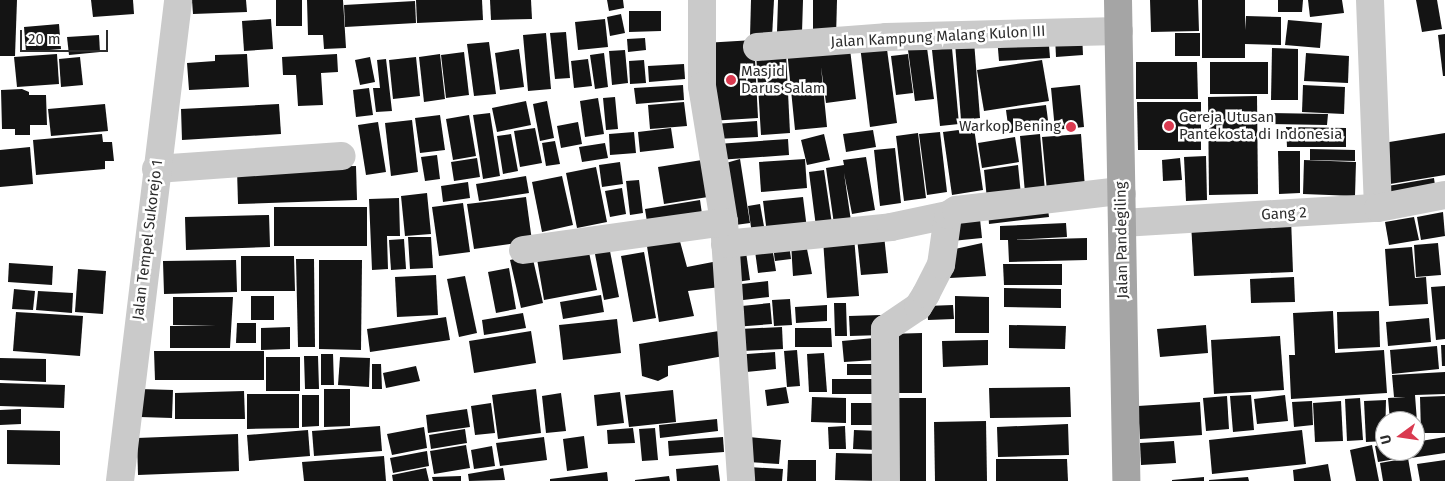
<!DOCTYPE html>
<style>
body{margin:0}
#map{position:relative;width:1445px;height:481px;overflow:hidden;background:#fff;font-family:"Fira Sans",sans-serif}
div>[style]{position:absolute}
.building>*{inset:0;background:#141414}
.minor>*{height:28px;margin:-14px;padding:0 14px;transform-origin:14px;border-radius:14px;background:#cacaca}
.major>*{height:28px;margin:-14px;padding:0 14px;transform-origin:14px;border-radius:14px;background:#a5a5a5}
.dots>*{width:14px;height:14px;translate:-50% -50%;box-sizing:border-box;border:2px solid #fff;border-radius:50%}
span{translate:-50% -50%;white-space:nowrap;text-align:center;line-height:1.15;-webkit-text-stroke:5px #fff;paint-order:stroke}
.street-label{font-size:15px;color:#2d2d2d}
.poi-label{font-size:15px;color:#2d2d2d}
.left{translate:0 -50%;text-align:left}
.right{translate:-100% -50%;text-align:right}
.north{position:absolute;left:1375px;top:411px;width:50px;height:50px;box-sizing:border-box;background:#fff;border:1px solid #ababab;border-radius:50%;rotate:256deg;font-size:14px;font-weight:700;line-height:20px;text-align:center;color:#2d2d2d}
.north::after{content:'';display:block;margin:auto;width:18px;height:22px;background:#da3a50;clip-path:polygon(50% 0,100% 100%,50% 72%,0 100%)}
.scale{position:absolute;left:20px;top:30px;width:88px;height:22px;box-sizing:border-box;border:2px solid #2d2d2d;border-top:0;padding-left:6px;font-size:15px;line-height:18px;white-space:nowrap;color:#2d2d2d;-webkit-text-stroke:4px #fff;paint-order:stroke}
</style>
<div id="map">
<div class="building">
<div style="clip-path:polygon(0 0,17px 0,15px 56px,0 56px)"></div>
<div style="clip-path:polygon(91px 0,133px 0,134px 14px,93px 17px)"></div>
<div style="clip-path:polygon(192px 0,246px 0,247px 12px,193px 14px)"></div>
<div style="clip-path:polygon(276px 0,302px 0,302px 26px,276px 26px)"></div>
<div style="clip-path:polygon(307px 0,343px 0,346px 48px,324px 49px,323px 35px,308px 35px)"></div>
<div style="clip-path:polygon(416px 0,482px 0,483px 20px,417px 23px)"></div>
<div style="clip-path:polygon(490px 0,531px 0,532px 19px,491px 20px)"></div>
<div style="clip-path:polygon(607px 0,623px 0,624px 8px,609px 11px)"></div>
<div style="clip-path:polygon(751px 0,774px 0,772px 37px,750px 37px)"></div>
<div style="clip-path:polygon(778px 0,803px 0,802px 33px,777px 32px)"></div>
<div style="clip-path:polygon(813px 0,837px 0,836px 38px,813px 37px)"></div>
<div style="clip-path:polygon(1150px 0,1198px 0,1199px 31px,1151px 32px)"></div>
<div style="clip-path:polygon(1202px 0,1245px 0,1245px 30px,1246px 16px,1281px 17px,1281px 45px,1245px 44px,1245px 58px,1202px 58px)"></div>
<div style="clip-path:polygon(1278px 0,1303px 0,1302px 12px,1278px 12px)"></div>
<div style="clip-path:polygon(1308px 0,1342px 0,1344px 13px,1310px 17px)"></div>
<div style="clip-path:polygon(1416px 0,1437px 0,1442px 29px,1422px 32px)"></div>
<div style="clip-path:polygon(415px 1px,416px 23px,345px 27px,344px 5px)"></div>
<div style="clip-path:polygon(629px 11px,661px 11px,661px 31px,629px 32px)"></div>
<div style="clip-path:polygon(621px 14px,625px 33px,610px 36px,607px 17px)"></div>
<div style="clip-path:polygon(271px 19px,273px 49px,244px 51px,242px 21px)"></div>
<div style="clip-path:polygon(605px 19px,608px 47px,578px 50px,575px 22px)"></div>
<div style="clip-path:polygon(1288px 20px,1322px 23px,1320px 48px,1285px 45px)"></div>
<div style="clip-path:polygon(59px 24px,61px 49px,26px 52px,24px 27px)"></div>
<div style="clip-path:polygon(566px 32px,570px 78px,555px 79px,550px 33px)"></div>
<div style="clip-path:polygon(546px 33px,551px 89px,528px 91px,523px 35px)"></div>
<div style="clip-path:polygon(1048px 33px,1050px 58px,999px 61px,997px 37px)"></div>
<div style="clip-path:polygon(1175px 33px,1200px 33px,1200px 56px,1175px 56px)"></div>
<div style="clip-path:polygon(1082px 34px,1083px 55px,1056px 57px,1055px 36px)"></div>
<div style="clip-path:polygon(1445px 34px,1445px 76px,1443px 76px,1438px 35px)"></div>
<div style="clip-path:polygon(99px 35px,100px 52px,69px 55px,67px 37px)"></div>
<div style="clip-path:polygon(645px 38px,646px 50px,628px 52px,627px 39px)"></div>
<div style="clip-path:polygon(754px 40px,758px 118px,709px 121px,704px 43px)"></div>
<div style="clip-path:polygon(974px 41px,980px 118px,961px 120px,955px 43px)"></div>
<div style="clip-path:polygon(489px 42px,496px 94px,474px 96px,467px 44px)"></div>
<div style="clip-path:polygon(886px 42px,897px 123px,870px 127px,860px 46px)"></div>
<div style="clip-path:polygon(927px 48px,934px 99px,915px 101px,908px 50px)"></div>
<div style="clip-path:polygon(952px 48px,959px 124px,940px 126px,932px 50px)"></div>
<div style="clip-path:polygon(1272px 48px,1298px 49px,1298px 100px,1271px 100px)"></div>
<div style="clip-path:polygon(519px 49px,524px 87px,500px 90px,495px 53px)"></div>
<div style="clip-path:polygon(850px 49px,856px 99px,826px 103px,821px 67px,827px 127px,795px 130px,787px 50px)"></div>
<div style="clip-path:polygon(625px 50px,628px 83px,612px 85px,609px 51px)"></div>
<div style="clip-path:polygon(464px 52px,469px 95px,446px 98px,441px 55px)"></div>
<div style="clip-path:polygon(786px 52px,790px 133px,761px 135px,756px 53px)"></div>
<div style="clip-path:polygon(604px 53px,608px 87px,595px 89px,590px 55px)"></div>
<div style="clip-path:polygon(1306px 53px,1349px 56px,1348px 83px,1304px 81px)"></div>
<div style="clip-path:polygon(57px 54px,59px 84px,17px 87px,14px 57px)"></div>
<div style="clip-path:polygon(247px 54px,249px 87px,189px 90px,187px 63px,215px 61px,215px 55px)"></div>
<div style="clip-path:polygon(337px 54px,338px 72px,321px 73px,323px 105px,298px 106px,296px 75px,283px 75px,282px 57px)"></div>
<div style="clip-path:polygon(440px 54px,445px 99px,424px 102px,419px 57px)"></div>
<div style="clip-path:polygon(908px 54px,913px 93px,896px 95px,891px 56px)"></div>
<div style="clip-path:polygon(80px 57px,83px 85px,61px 87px,59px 59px)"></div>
<div style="clip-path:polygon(370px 57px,375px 82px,360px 85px,355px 60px)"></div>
<div style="clip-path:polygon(416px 57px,420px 96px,393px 99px,389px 60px)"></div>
<div style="clip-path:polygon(386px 59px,392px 111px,376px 112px,373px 88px,380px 88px,377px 60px)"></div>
<div style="clip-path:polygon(588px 59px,592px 86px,574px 88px,571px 61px)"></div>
<div style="clip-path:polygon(644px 60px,646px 83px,630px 84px,629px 61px)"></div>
<div style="clip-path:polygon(1042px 60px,1049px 101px,984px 111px,977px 70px)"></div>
<div style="clip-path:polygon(1136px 62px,1197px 62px,1198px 99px,1136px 99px)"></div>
<div style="clip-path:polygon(1210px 62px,1268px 62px,1268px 94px,1210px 94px)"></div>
<div style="clip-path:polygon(684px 64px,685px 79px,649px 82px,648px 66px)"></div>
<div style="clip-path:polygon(683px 85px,684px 100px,636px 104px,634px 88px)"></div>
<div style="clip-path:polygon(1080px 85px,1084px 127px,1055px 130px,1051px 88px)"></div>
<div style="clip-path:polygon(1303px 85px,1345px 87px,1344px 114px,1302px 112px)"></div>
<div style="clip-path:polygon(369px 88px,373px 115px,356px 117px,353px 90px)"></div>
<div style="clip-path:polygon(22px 89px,29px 92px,29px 95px,46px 95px,47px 125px,30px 125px,30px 135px,15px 135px,15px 129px,2px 129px,1px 90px)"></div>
<div style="clip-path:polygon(1257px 96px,1258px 194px,1209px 195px,1208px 97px)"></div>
<div style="clip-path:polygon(615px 97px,618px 129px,606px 130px,603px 98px)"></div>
<div style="clip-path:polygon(598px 98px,604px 134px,585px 137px,580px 101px)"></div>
<div style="clip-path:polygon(526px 101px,531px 125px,497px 132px,492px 108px)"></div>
<div style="clip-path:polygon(547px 101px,554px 138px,540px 141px,533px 104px)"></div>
<div style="clip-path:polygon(684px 102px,687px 126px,650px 129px,648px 105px)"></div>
<div style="clip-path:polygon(1137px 102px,1201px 102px,1201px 150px,1138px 150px)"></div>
<div style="clip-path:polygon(105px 104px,108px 131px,51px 136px,48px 109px)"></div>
<div style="clip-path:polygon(279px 104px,281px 134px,182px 140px,181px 109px)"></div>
<div style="clip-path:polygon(1046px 105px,1049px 128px,1009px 133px,1006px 110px)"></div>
<div style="clip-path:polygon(490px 113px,500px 176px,483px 179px,473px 115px)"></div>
<div style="clip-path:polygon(1266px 113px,1328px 114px,1327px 125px,1266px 124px)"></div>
<div style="clip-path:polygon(440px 115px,445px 150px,420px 153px,415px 118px)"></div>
<div style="clip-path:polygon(469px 115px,476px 156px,453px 160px,446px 119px)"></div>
<div style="clip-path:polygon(412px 120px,418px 172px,391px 176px,385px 123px)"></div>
<div style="clip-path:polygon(757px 121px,758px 137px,715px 139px,714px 124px)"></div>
<div style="clip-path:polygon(378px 122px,386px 172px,366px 175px,358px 125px)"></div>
<div style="clip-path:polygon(578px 122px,582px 144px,561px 148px,557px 126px)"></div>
<div style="clip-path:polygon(1286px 127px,1346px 128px,1346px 147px,1287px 147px)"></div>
<div style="clip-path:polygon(535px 128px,542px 163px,520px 167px,514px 131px)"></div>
<div style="clip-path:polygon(671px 128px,674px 148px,640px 152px,638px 132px)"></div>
<div style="clip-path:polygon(974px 128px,983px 190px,952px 195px,943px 132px)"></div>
<div style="clip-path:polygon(873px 130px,876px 147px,846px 152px,843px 134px)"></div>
<div style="clip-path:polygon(634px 132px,636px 153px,610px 155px,609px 134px)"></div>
<div style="clip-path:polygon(940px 132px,947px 192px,927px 195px,919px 134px)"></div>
<div style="clip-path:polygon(918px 133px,926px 198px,904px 201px,896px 136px)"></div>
<div style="clip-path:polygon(1445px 133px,1445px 175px,1384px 185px,1377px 144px)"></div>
<div style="clip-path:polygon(102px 134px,103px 142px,112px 142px,114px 161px,105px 161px,105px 169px,36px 175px,33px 140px)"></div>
<div style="clip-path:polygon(511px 134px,518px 171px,503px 174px,497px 136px)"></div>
<div style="clip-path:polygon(824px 134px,830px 160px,807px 165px,801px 140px)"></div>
<div style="clip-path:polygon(1040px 134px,1045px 191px,1025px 193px,1020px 136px)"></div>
<div style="clip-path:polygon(1081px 134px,1085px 188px,1047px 191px,1042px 137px)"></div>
<div style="clip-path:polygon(1015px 137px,1019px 162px,982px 168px,978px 143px)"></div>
<div style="clip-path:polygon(788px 139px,789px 155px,718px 160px,717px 144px)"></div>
<div style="clip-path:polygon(555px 141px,560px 164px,546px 166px,542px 143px)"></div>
<div style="clip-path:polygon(605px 143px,608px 158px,582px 162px,579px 147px)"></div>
<div style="clip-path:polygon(30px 147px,33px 184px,0 187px,0 150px)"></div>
<div style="clip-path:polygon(895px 148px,901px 203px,880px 206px,874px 150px)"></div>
<div style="clip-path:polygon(1310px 149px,1355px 150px,1355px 161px,1310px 160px)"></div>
<div style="clip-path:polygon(1278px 151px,1300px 151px,1300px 193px,1279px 194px)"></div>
<div style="clip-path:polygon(437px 155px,440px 179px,425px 181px,421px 157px)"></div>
<div style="clip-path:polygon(1206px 156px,1207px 200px,1186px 201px,1184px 157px)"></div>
<div style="clip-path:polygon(866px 157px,875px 210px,852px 214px,844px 173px,851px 221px,834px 224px,826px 168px,844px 165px,843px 160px)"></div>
<div style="clip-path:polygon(477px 158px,480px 177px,454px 181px,451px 162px)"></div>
<div style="clip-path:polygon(1180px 158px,1182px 180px,1163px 181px,1162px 160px)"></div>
<div style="clip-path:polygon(740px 159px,750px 223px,728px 226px,719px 165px)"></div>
<div style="clip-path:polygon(805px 159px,807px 188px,761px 192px,759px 162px)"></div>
<div style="clip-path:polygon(702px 160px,708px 197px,664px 204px,658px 167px)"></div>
<div style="clip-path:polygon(1304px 160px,1356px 162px,1355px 196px,1303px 194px)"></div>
<div style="clip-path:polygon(620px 162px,623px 184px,602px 187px,599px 165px)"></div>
<div style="clip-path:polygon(1018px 165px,1021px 195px,987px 199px,984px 170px)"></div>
<div style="clip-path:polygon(356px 166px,357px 200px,238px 204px,237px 169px)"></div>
<div style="clip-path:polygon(596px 167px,607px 222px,577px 228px,566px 173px)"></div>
<div style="clip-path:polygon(824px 170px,832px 224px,816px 227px,809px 172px)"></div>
<div style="clip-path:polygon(526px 176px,529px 193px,479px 201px,476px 184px)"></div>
<div style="clip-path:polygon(562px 176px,573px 225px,542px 232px,532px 182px)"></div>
<div style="clip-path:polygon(1434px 178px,1436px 193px,1385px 201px,1382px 187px)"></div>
<div style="clip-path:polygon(639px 180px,643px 213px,630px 215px,626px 181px)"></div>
<div style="clip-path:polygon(468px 182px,470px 198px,443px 202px,441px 186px)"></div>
<div style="clip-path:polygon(622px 188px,626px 214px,610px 217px,605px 191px)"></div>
<div style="clip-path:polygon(427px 193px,431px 234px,405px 236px,401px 196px)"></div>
<div style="clip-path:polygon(526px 197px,532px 241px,474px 249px,467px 204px)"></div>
<div style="clip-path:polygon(803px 197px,807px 229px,767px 234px,763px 201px)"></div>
<div style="clip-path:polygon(399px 198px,400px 236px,387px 236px,388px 269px,372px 270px,369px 199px)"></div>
<div style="clip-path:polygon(700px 200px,702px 214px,647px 222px,645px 209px)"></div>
<div style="clip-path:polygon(1047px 202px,1049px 217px,989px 224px,988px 210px)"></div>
<div style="clip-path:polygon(463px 203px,470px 252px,439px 256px,432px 207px)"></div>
<div style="clip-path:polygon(760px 204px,765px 232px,752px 234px,748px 206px)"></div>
<div style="clip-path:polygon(274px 207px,367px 207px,367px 246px,274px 246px)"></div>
<div style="clip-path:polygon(1443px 212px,1445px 236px,1421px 240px,1417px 217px)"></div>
<div style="clip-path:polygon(269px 215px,270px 247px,186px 250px,185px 217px)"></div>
<div style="clip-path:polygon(1414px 217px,1419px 240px,1389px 245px,1385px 222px)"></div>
<div style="clip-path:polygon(1291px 218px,1293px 272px,1194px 276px,1191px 223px)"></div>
<div style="clip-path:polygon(980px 219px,982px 238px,952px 241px,951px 222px)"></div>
<div style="clip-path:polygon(1066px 223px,1067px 237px,1013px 240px,1087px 238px,1087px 260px,1009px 262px,1008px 240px,1000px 240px,1000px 226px)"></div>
<div style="clip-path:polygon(678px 234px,687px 267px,718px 261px,720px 287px,688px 291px,694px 316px,659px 322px,646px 240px)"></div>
<div style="clip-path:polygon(884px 235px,888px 273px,861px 275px,857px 238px)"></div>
<div style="clip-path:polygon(408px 237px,431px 237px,433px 268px,410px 269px)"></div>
<div style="clip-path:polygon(854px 237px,859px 296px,827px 298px,823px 239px)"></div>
<div style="clip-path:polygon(404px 239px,406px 269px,391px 270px,389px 240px)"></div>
<div style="clip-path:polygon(587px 243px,597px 290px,544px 300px,536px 253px)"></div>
<div style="clip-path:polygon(791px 243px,806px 244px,812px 274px,793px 276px)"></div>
<div style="clip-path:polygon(982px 243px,986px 276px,950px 278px,946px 251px)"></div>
<div style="clip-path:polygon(1438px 243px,1441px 275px,1416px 277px,1414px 245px)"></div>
<div style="clip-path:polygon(789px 244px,791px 259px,775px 261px,773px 246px)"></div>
<div style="clip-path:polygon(745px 245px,750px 280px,730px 283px,727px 248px)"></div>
<div style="clip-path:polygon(609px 246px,619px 297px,604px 300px,594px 249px)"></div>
<div style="clip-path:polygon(772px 247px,776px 271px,758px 273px,755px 251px)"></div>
<div style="clip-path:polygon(1412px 247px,1415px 278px,1426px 277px,1428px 304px,1389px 306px,1385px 249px)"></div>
<div style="clip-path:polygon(644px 252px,656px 318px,633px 322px,621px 256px)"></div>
<div style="clip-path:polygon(532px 255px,543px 303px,521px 308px,510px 260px)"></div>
<div style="clip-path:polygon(241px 256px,294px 256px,295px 291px,241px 291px)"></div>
<div style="clip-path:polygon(296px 259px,314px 259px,315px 347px,298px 347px)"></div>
<div style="clip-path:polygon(236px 260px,237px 292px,164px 294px,163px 261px)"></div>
<div style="clip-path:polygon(319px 260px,362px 260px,361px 350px,319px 349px)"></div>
<div style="clip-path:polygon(9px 263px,53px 266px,52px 285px,8px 282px)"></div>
<div style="clip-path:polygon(1003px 264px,1062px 264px,1062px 285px,1004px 285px)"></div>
<div style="clip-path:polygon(509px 268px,516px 309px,496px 313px,488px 272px)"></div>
<div style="clip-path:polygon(78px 269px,106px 271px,103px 314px,75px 312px)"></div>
<div style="clip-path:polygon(436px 275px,438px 315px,397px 317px,395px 277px)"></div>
<div style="clip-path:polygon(465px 276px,477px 333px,459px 337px,447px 279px)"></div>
<div style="clip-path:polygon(1294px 277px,1295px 302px,1251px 303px,1250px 279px)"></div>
<div style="clip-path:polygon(768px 281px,769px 297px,735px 301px,733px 285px)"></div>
<div style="clip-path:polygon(1445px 286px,1445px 339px,1436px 340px,1431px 287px)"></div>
<div style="clip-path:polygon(1004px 288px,1061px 289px,1061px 308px,1004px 307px)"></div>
<div style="clip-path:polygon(14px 289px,35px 291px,33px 310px,12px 309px)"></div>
<div style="clip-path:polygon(38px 291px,73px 293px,72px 313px,36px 310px)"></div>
<div style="clip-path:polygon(601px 295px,604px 312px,563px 319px,560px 302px)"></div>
<div style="clip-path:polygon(251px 296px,274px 296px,274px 320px,251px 320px)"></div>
<div style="clip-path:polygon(955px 296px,989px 297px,989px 333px,955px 333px)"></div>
<div style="clip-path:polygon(173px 297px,233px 297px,230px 348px,170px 348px,170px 326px,216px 326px,173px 325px)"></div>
<div style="clip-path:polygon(790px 299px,792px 325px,774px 326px,772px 300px)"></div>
<div style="clip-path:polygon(770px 303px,772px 324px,734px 327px,732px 307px)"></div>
<div style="clip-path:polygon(834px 303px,846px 303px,847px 336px,835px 336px)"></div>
<div style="clip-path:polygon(827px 305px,827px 321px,796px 323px,795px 307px)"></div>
<div style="clip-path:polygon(953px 305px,954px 319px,928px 320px,927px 306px)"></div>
<div style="clip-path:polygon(1333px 311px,1335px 353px,1384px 350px,1387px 393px,1291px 399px,1289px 355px,1295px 355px,1293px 313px)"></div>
<div style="clip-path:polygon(1379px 311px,1380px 347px,1338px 349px,1337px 312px)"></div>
<div style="clip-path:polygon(16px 312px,83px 316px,80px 356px,13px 351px)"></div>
<div style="clip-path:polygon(523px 313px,526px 328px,484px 335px,482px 320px)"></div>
<div style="clip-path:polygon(881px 315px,882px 335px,850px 336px,849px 316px)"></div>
<div style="clip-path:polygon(446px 317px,450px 340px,370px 352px,367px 329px)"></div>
<div style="clip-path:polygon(1429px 318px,1431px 342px,1388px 346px,1386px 322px)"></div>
<div style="clip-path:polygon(617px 319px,621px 353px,563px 360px,559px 325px)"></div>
<div style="clip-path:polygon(237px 323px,256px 323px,256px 343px,236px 343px)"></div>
<div style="clip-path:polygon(1009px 325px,1066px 326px,1065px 349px,1009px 348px)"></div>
<div style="clip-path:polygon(1206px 325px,1208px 353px,1160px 357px,1157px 329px)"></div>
<div style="clip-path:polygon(290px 327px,290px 349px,261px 350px,261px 328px)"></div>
<div style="clip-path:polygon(782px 327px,783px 349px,741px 351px,740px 329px)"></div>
<div style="clip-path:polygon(795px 328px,831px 328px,832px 347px,795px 347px)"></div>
<div style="clip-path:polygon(725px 330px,729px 355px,668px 366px,668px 376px,658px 381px,642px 376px,639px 344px)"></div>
<div style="clip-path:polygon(531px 331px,536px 363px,474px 373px,469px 341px)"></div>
<div style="clip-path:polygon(922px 333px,922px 393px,889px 393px,888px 334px)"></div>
<div style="clip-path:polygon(1280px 336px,1284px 390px,1214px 394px,1211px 340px)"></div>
<div style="clip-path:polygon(874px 338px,875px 360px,844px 362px,842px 341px)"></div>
<div style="clip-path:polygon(988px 340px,988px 365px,943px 367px,942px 341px)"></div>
<div style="clip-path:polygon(1441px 345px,1445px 345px,1445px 366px,1442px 366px)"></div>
<div style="clip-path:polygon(1437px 346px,1439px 369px,1392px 374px,1390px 350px)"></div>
<div style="clip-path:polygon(797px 350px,800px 386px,787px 387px,784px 351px)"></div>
<div style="clip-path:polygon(154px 351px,264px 351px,264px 380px,155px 380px)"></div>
<div style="clip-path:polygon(775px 352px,776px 369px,736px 373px,734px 355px)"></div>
<div style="clip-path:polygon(824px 353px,827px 392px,809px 392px,807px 354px)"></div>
<div style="clip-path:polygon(321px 354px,333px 354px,334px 385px,321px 385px)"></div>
<div style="clip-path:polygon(304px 356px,318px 356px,319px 389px,305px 389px)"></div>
<div style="clip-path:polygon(266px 357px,300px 357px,300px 391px,266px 391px)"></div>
<div style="clip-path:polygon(340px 357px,370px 358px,369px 387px,338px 385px)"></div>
<div style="clip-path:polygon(0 358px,46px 359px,46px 382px,0 380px)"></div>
<div style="clip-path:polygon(372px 364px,381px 364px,382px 389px,372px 389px)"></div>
<div style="clip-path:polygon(847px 364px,879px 364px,879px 375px,847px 375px)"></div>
<div style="clip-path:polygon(416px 366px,420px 381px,386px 388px,383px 373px)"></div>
<div style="clip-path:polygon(1445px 372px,1445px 394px,1415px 395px,1418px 435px,1415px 436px,1415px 421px,1390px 421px,1388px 398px,1406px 397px,1394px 397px,1392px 375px)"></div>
<div style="clip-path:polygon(832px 379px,877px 379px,877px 394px,832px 394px)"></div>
<div style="clip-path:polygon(0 383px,65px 385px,64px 408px,0 406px)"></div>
<div style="clip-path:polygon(786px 387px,789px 403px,767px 406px,765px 390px)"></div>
<div style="clip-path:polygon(1070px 387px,1071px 417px,990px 418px,989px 388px)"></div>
<div style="clip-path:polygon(140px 389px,173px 390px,172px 418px,140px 417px)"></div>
<div style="clip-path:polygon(324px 389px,350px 389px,350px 426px,324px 427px)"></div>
<div style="clip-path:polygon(536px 389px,541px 433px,498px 439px,492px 395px)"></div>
<div style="clip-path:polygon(673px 390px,676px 422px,629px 427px,625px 395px)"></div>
<div style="clip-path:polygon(244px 391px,245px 419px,175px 419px,175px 393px)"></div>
<div style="clip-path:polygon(620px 392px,624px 423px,597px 426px,594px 395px)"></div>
<div style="clip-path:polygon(561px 393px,566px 431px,546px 433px,542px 396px)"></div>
<div style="clip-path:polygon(247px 394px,299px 394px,299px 428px,247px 429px)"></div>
<div style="clip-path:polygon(302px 395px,319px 395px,319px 426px,302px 427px)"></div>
<div style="clip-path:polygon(1251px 395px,1254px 430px,1233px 432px,1230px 396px)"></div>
<div style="clip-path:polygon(1285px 395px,1288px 421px,1257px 424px,1254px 399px)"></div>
<div style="clip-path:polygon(1227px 396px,1229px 429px,1206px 431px,1203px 398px)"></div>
<div style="clip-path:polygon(1445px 396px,1445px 433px,1421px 433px,1420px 397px)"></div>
<div style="clip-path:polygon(812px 397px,846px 398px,846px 423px,811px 422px)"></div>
<div style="clip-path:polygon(890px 398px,926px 398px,926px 481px,890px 481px)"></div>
<div style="clip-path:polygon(1360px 398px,1363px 440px,1347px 441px,1345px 399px)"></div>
<div style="clip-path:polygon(1386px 400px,1385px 441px,1366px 442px,1364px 401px)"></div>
<div style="clip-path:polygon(1312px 401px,1313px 425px,1294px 427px,1292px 402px)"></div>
<div style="clip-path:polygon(1341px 401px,1343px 441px,1315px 442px,1313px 403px)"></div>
<div style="clip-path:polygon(1200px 402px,1202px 435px,1140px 439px,1138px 406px)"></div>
<div style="clip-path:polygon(491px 403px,495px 433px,475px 435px,471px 406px)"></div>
<div style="clip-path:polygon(851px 403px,879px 403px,879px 425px,851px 425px)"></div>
<div style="clip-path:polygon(21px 409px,21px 424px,0 425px,0 410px)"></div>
<div style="clip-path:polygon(467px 409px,470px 427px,428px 433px,426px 415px)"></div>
<div style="clip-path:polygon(717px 419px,718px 431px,660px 438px,659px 425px)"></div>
<div style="clip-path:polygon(986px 421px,987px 481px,935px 481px,934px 422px)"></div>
<div style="clip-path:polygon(1068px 424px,1069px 455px,998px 457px,997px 427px)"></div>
<div style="clip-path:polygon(380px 426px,382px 451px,314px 456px,312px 431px)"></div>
<div style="clip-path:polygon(845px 426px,846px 449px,829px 449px,828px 427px)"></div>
<div style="clip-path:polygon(424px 427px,427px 448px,392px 455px,387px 434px)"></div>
<div style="clip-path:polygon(633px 428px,635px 443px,608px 444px,607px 430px)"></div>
<div style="clip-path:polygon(655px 428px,658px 460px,642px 461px,639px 429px)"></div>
<div style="clip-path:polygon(465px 429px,467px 443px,431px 449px,429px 435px)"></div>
<div style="clip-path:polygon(7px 430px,60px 431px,60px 465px,7px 464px)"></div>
<div style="clip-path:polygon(308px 430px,310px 456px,249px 461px,247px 435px)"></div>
<div style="clip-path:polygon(854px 430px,880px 431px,878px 450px,853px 449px)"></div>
<div style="clip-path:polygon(1302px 430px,1306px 464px,1212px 474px,1209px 440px)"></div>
<div style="clip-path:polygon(238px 434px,239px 471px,138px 475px,137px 438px)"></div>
<div style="clip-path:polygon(584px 436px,588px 468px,567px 471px,563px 439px)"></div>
<div style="clip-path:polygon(544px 437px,547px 460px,500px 466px,496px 443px)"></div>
<div style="clip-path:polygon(723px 437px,724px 452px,669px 456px,668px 441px)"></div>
<div style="clip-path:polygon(749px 437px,781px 440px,779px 464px,748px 462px)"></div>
<div style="clip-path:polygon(1445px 437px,1445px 453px,1411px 458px,1410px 451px,1415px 451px,1415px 442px)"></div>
<div style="clip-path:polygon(1174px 441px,1176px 463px,1141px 465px,1140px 443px)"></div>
<div style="clip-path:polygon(1385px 444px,1385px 451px,1406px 451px,1407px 457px,1378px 462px,1375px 446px)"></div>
<div style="clip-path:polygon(466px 445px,470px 468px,434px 474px,430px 451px)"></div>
<div style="clip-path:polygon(1372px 445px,1379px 481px,1356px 481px,1350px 450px)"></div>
<div style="clip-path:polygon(492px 446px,495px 466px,474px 469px,471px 450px)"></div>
<div style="clip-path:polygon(427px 451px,429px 466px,393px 473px,390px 458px)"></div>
<div style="clip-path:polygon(836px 453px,880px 454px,880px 481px,835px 480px)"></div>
<div style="clip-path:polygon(384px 456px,386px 481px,304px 481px,302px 462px)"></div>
<div style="clip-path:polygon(1408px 458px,1412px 481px,1383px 481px,1380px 463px)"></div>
<div style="clip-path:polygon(996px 459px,1067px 459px,1068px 481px,996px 481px)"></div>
<div style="clip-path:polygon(788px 460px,816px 460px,816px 481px,787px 481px)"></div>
<div style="clip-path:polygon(1445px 460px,1445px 481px,1420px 481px,1417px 464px)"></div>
<div style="clip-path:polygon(1328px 464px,1331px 481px,1294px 481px,1293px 470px)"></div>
<div style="clip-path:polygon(718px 465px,720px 481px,677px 481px,676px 469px)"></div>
<div style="clip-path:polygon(749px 467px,783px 469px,782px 481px,748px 481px)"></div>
<div style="clip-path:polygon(426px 468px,429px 481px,393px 481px,392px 475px)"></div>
<div style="clip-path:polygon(503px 468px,505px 480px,469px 481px,468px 474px)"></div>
<div style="clip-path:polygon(607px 472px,608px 481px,550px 481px,550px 479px)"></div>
<div style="clip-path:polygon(461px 476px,461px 481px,433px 481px,432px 477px)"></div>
<div style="clip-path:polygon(669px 476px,670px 481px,635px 481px,635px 480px)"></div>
<div style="clip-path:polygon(1204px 477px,1204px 481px,1172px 481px,1172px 480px)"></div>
<div style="clip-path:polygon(1248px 477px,1249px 481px,1209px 481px,1209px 480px)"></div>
</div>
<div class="minor">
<div style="left:702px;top:0;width:86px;rotate:90deg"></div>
<div style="left:702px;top:86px;width:138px;rotate:80.8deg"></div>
<div style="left:724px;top:222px;width:260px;rotate:86.2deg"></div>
<div style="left:1370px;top:0;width:208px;rotate:87.8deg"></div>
<div style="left:757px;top:47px;width:129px;rotate:-4.4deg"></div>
<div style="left:886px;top:37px;width:233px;rotate:-1.5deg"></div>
<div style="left:156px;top:169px;width:186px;rotate:-4deg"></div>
<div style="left:1122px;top:223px;width:256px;rotate:-3.4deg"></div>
<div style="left:1378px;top:208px;width:68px;rotate:-11deg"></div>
<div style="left:725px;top:244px;width:167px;rotate:-5.8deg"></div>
<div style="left:891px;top:227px;width:58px;rotate:-11.9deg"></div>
<div style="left:523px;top:250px;width:203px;rotate:-7.9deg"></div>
<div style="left:120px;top:481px;width:484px;rotate:-83.1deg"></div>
<div style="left:886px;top:481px;width:152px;rotate:-90.4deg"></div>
<div style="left:885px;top:329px;width:40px;rotate:-34deg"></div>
<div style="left:918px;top:307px;width:15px;rotate:-58deg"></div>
<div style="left:926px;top:294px;width:33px;rotate:-63deg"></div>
<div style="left:941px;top:265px;width:50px;rotate:-82deg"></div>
<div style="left:948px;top:215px;width:9px;rotate:-32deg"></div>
<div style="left:956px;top:210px;width:157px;rotate:-6.6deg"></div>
<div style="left:1112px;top:192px;width:10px;rotate:11deg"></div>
</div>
<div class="major">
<div style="left:1118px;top:0;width:481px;rotate:89deg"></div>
</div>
<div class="dots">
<div style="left:731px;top:80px;background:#da3a50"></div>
<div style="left:1169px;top:126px;background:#da3a50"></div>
<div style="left:1071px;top:127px;background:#da3a50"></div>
</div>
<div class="street-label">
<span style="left:938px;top:37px;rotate:-3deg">Jalan Kampung Malang Kulon III</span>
<span style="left:1284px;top:214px;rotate:-3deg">Gang 2</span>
<span style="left:148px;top:240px;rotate:-83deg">Jalan Tempel Sukorejo 1</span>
<span style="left:1122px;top:240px;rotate:-91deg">Jalan Pandegiling</span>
</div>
<div class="poi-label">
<span class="left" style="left:741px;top:80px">Masjid<br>Darus Salam</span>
<span class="left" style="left:1179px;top:126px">Gereja Utusan<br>Pantekosta di Indonesia</span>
<span class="right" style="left:1061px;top:127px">Warkop Bening</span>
</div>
<div class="north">U</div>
<div class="scale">20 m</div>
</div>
